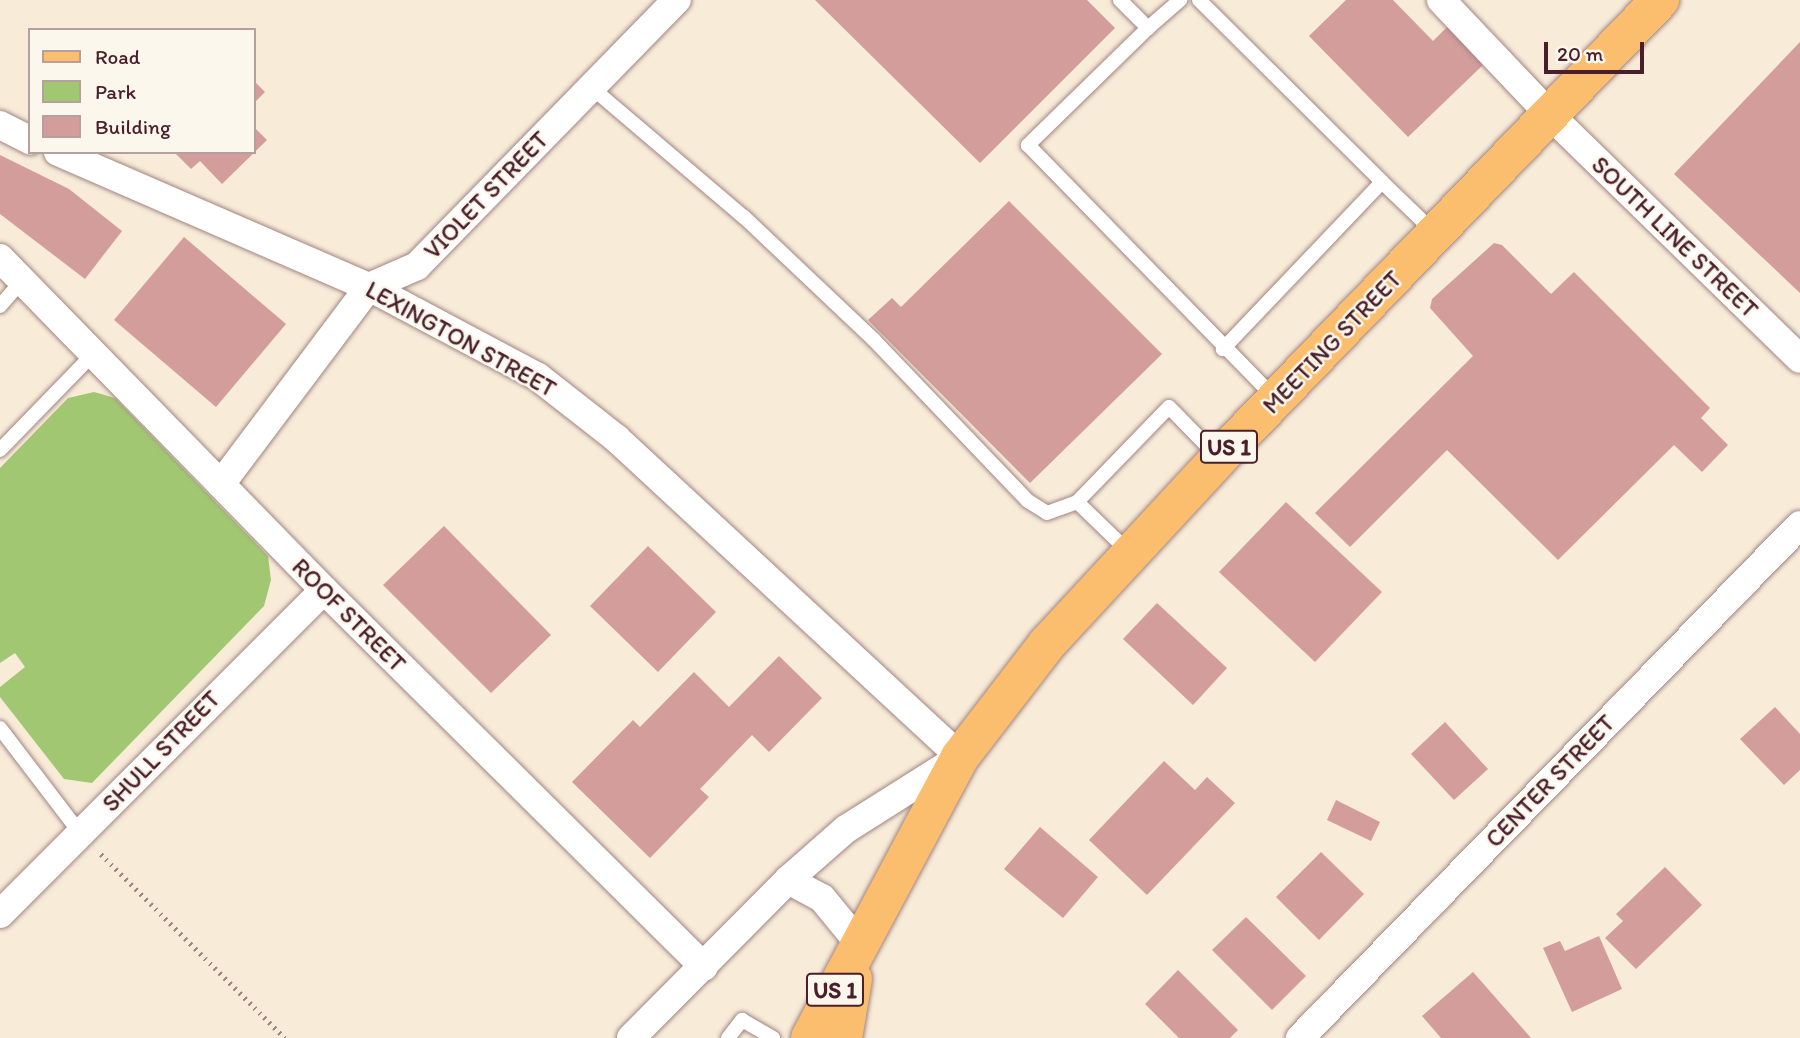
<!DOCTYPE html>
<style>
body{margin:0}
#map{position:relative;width:1800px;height:1038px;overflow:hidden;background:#f8ebd8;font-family:Itim,sans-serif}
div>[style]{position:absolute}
.green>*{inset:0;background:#a2c772}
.building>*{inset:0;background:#d29d9a}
.path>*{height:4.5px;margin-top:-2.25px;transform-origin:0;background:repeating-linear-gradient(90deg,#a18582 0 2px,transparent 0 7px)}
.roads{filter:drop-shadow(0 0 2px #a18582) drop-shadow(0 0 2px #a18582)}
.lane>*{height:14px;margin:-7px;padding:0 7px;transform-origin:7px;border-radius:7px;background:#fff}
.street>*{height:28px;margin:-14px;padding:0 14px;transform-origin:14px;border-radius:14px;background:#fff}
.primary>*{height:38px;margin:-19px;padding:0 19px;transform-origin:19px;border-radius:19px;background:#fbbd6e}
span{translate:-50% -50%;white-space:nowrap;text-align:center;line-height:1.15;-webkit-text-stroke:5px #fbf7ec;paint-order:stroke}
.shield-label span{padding:2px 5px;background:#fbf7ec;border:2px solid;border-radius:5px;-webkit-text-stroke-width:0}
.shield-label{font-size:23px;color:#4a1f2b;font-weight:700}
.street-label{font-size:24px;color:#4a1f2b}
.legend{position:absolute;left:28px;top:28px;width:228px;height:126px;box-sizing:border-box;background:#fbf7ec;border:2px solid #b4a19f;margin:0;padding:9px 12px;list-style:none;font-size:21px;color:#4a1f2b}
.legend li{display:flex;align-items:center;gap:14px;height:35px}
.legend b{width:35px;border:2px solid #b4a19f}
.scale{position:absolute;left:1544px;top:42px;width:100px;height:32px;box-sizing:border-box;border:4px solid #4a1f2b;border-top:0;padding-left:9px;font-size:21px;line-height:24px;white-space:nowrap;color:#4a1f2b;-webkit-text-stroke:5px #fbf7ec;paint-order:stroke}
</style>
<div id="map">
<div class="green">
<div style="clip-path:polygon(94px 392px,115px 398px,268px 556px,271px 580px,264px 606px,92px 783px,64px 779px,0 697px,0 687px,25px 667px,15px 653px,0 663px,0 468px,68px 398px)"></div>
</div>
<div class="building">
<div style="clip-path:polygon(815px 0,1087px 0,1115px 28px,980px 163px)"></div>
<div style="clip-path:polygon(1346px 0,1393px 0,1433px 41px,1448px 26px,1484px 64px,1408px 137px,1309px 36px)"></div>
<div style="clip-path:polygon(1800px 42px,1800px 293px,1674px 174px)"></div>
<div style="clip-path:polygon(254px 81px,265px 92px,254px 103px)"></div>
<div style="clip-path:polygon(254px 127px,267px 140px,222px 184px,200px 161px,191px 169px,174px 152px,254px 152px)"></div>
<div style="clip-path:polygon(0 155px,69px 189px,122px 231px,85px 279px,0 214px)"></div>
<div style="clip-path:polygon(1009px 201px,1162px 354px,1030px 483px,868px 320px,892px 298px,901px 307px)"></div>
<div style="clip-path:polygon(184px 237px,286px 324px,216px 407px,114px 320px)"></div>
<div style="clip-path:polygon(1494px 243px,1502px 245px,1551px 294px,1574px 272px,1710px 408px,1701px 418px,1728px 445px,1702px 472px,1674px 445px,1558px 560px,1447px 450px,1350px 547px,1315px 513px,1473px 356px,1430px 308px,1432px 299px)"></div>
<div style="clip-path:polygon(1286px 502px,1382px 592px,1315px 662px,1219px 572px)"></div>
<div style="clip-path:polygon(444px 526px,551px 635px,491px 693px,383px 585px)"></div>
<div style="clip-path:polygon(648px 546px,716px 612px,658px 672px,590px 606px)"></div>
<div style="clip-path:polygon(1157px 603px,1227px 668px,1193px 705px,1123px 639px)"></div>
<div style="clip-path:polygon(779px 656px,822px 698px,769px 752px,752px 735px,700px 789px,709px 797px,650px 858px,572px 782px,633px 720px,640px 727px,694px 672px,729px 707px)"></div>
<div style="clip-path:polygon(1775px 707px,1800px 734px,1800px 770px,1784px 785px,1740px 739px)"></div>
<div style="clip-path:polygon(1445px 722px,1488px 769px,1454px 800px,1411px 754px)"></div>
<div style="clip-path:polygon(1164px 761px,1195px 790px,1207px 777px,1235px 803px,1147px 895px,1089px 840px)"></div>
<div style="clip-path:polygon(1336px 800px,1380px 822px,1371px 841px,1327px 820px)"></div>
<div style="clip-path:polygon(1040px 827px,1098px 877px,1063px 918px,1004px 869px)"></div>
<div style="clip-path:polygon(1321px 852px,1364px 894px,1319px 940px,1276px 897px)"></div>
<div style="clip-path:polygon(1665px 867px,1702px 905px,1636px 969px,1605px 938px,1623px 921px,1616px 914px)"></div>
<div style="clip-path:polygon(1246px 917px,1306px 976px,1272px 1010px,1212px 950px)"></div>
<div style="clip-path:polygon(1599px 936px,1622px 989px,1572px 1012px,1543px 948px,1560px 941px,1565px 951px)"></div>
<div style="clip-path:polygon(1178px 970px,1238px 1030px,1230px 1038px,1179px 1038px,1145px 1004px)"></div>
<div style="clip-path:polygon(1473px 972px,1531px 1038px,1441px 1038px,1422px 1016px)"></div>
</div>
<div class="path">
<div style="left:101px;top:854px;width:260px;rotate:45deg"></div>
</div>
<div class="roads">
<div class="lane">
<div style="left:1120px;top:0;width:40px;rotate:45deg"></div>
<div style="left:1148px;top:28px;width:43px;rotate:-41.2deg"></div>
<div style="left:1199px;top:0;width:258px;rotate:44.8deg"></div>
<div style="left:1382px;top:182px;width:231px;rotate:133.6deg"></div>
<div style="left:1148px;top:28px;width:168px;rotate:135.7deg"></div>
<div style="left:1028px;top:145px;width:354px;rotate:45.7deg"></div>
<div style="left:591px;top:87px;width:201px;rotate:40.4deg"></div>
<div style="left:744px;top:217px;width:178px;rotate:43.4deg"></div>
<div style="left:873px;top:339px;width:224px;rotate:46.3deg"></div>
<div style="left:1028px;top:501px;width:22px;rotate:32deg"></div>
<div style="left:1047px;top:513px;width:32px;rotate:-20deg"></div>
<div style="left:1382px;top:182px;width:72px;rotate:43.9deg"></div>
<div style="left:0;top:306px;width:33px;rotate:-49deg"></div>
<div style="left:0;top:450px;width:134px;rotate:-45.9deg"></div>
<div style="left:1129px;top:552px;width:72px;rotate:-136.1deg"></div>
<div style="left:1077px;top:502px;width:132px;rotate:-45.9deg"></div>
<div style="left:1169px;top:407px;width:69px;rotate:45.6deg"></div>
<div style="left:0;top:728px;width:132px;rotate:52.7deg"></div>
<div style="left:728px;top:1038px;width:23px;rotate:-52deg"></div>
<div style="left:742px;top:1020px;width:36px;rotate:30deg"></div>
</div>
<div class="street">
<div style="left:1441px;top:0;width:158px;rotate:46.5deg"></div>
<div style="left:1550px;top:115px;width:349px;rotate:44.3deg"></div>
<div style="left:0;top:125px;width:34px;rotate:27deg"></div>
<div style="left:58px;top:152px;width:339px;rotate:23.5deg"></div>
<div style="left:369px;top:287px;width:191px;rotate:28deg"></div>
<div style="left:538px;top:377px;width:100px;rotate:38.1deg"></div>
<div style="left:617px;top:439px;width:468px;rotate:42.8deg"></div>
<div style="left:960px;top:757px;width:135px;rotate:147.7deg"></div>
<div style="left:846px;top:829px;width:77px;rotate:138.7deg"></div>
<div style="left:788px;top:880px;width:223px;rotate:134.8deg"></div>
<div style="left:0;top:258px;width:464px;rotate:45.7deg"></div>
<div style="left:324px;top:590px;width:535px;rotate:44.77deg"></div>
<div style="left:221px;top:484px;width:246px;rotate:-53.1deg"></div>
<div style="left:369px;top:287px;width:52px;rotate:-23.6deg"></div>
<div style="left:417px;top:266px;width:372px;rotate:-45.7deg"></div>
<div style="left:788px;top:880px;width:38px;rotate:28deg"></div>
<div style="left:822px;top:898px;width:58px;rotate:50.6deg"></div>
<div style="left:0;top:914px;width:458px;rotate:-45deg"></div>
<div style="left:1300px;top:1038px;width:716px;rotate:-45.74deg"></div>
</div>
<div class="primary">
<div style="left:810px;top:1038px;width:319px;rotate:-61.9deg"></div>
<div style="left:960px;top:757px;width:143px;rotate:-52.4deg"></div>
<div style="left:1047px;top:644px;width:253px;rotate:-47.2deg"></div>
<div style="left:1219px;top:458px;width:636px;rotate:-46.08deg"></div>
<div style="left:843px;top:1038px;width:60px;rotate:-80.4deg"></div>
</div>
</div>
<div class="shield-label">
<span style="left:1229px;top:447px">US 1</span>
<span style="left:835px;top:990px">US 1</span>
</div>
<div class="street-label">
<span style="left:486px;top:195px;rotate:-46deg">VIOLET STREET</span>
<span style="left:1675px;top:237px;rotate:44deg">SOUTH LINE STREET</span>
<span style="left:461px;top:339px;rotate:29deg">LEXINGTON STREET</span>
<span style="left:1332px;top:342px;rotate:-46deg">MEETING STREET</span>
<span style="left:349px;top:615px;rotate:45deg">ROOF STREET</span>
<span style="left:161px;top:751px;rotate:-46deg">SHULL STREET</span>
<span style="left:1550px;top:781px;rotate:-46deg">CENTER STREET</span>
</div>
<ul class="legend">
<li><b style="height:9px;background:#fbbd6e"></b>Road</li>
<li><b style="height:19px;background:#a2c772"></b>Park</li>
<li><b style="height:19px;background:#d29d9a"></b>Building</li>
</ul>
<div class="scale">20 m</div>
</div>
